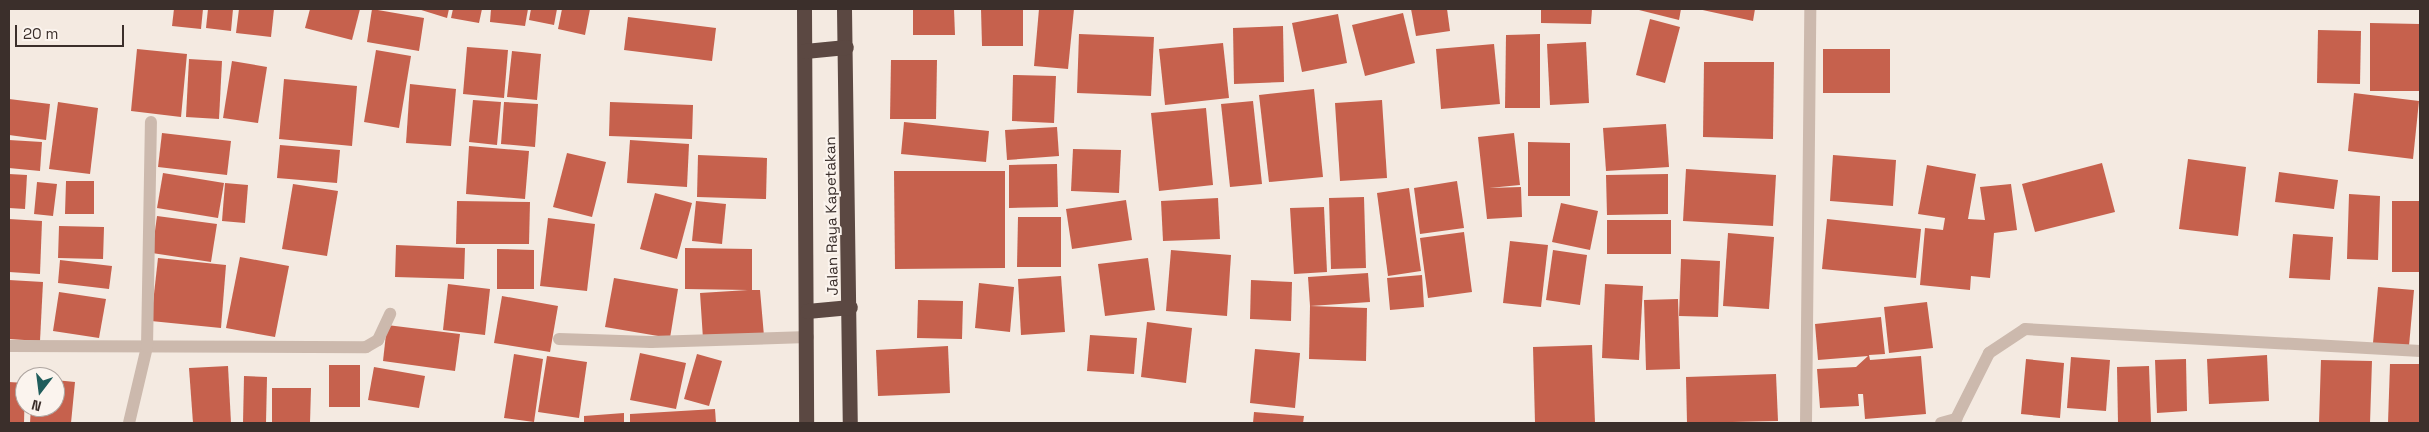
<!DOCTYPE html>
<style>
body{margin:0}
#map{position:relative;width:2429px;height:432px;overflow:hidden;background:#f4eae1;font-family:"Space Grotesk",sans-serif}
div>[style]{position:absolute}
.building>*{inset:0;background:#c6614d}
.minor>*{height:12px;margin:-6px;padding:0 6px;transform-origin:6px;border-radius:6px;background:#ccb9ad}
.highway>*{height:15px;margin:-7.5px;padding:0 7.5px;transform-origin:7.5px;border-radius:7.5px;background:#5b4842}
span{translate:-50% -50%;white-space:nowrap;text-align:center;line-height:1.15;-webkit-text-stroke:4px #fbf4ee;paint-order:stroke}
.street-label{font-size:15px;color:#3b2f2b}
.frame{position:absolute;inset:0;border:10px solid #3b2f2b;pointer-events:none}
.north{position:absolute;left:15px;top:367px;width:50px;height:50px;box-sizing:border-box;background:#fbf4ee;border:1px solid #aea5a0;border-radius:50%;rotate:195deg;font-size:14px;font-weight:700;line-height:20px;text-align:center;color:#3b2f2b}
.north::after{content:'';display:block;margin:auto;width:18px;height:22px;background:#205d5c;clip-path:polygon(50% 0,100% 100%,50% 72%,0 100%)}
.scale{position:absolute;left:15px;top:25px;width:109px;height:22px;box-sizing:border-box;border:2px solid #3b2f2b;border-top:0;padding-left:6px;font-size:15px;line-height:18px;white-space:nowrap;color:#3b2f2b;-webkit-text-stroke:4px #fbf4ee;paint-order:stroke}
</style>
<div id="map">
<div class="building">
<div style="clip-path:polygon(174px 9px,203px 9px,201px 29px,172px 26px)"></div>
<div style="clip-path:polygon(208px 9px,233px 9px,231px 31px,206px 28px)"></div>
<div style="clip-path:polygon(239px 9px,274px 9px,271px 37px,236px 33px)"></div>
<div style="clip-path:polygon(310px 9px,360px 9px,352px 40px,305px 28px)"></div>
<div style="clip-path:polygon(372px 9px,424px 18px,419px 51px,367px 42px)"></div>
<div style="clip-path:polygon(418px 9px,449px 9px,447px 18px)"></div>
<div style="clip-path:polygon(453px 9px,482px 9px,479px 23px,451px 18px)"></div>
<div style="clip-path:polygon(491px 9px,528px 9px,525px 26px,490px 22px)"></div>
<div style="clip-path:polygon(531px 9px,557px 9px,554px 25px,529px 20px)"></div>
<div style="clip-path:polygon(562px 9px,590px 9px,585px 35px,558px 29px)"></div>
<div style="clip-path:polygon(913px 9px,954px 9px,955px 35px,913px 35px)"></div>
<div style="clip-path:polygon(981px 9px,1023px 9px,1023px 46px,982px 46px)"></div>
<div style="clip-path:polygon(1039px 9px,1074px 9px,1068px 69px,1034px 66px)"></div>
<div style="clip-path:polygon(1411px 9px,1447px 9px,1450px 31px,1416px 36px)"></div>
<div style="clip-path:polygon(1541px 9px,1592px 9px,1591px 24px,1541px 23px)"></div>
<div style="clip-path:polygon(1635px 9px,1681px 9px,1679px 20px)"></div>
<div style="clip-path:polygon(1698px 9px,1755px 9px,1753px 21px)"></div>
<div style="clip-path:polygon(1403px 13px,1415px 63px,1365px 76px,1352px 25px)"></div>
<div style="clip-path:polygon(1338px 14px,1347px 63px,1302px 72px,1292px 23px)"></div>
<div style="clip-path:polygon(628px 17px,716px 28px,712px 61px,624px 50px)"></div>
<div style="clip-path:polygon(1650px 19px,1680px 27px,1665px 83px,1636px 75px)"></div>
<div style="clip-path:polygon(2370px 23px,2420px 24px,2419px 91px,2370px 91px)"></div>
<div style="clip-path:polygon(1283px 26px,1284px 82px,1234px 84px,1233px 28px)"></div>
<div style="clip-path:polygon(2318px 30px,2361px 31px,2360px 84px,2317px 83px)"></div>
<div style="clip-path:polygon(1079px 34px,1154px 37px,1151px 96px,1077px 93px)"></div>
<div style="clip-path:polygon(1540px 34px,1540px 108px,1505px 108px,1506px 35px)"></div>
<div style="clip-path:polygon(1586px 42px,1589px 103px,1550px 105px,1547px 44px)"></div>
<div style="clip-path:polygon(1223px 43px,1229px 98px,1165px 105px,1159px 49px)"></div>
<div style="clip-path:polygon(1494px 44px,1500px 104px,1441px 109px,1436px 49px)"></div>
<div style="clip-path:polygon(467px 47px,508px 50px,504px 98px,463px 94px)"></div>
<div style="clip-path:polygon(137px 49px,187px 54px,181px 117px,131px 111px)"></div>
<div style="clip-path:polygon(1823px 49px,1890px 49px,1890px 93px,1823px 93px)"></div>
<div style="clip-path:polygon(376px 50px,411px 56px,399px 128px,364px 122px)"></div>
<div style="clip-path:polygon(512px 51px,541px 54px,537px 100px,507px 97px)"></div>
<div style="clip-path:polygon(189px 59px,222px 61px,219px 119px,186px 117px)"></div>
<div style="clip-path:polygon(891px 60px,937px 60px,936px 119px,890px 119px)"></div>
<div style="clip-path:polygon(232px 61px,267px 67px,258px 123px,223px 118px)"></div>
<div style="clip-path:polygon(1704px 62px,1774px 62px,1773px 139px,1703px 137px)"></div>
<div style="clip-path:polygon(1013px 75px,1056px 76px,1054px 123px,1012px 121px)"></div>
<div style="clip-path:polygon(284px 79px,357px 86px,352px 146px,279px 139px)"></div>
<div style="clip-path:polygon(410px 84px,456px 89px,451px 146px,406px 143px)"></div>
<div style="clip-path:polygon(1314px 89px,1323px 177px,1269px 182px,1259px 95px)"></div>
<div style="clip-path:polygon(2354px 93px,2419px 101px,2413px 159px,2348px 151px)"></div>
<div style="clip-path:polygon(9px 99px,50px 104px,46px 140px,9px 135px)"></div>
<div style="clip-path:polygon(473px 100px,501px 102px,497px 145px,469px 142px)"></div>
<div style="clip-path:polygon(1382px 100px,1387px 178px,1340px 181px,1335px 103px)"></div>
<div style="clip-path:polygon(1253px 101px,1262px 184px,1230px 187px,1221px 104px)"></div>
<div style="clip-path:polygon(58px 102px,98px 108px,90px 174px,49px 169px)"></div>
<div style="clip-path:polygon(504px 102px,538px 104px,535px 147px,501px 144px)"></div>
<div style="clip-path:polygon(610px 102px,693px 105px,692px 139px,609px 136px)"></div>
<div style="clip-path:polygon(1206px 108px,1213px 185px,1159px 191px,1151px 113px)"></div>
<div style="clip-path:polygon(904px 122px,989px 131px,986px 162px,901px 154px)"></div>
<div style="clip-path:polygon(1666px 124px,1669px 167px,1606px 171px,1603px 128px)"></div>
<div style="clip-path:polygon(1057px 127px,1059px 156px,1007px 160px,1005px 130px)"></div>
<div style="clip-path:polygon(162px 133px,231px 141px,227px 175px,158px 167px)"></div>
<div style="clip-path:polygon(1514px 133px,1520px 185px,1489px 188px,1521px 187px,1522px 217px,1487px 219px,1478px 137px)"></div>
<div style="clip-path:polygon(9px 140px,42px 142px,40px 171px,9px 168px)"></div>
<div style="clip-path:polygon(630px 140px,689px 144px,687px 187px,627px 183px)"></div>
<div style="clip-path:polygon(1528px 142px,1570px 143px,1570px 196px,1528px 196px)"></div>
<div style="clip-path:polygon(280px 145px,340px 150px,337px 183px,277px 178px)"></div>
<div style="clip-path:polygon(469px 146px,529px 151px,525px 199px,466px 194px)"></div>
<div style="clip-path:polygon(1073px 149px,1121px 150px,1119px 193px,1071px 191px)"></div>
<div style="clip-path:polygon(567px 153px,606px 162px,592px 217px,553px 207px)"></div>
<div style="clip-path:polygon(698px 155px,767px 158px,766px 199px,697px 197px)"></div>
<div style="clip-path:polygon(1833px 155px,1896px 160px,1893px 206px,1830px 201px)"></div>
<div style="clip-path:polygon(2188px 159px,2246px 167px,2238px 236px,2179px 229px)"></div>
<div style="clip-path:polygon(2102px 163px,2115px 212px,2035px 232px,2022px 184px)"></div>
<div style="clip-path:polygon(1057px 164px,1058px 207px,1009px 208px,1009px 165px)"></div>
<div style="clip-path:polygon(1927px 165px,1976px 174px,1968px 219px,1985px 220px,1980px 187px,2011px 184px,2017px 230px,1994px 233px,1990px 278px,1971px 276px,1970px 290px,1920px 285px,1925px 228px,1943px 230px,1945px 218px,1918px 214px)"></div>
<div style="clip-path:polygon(1686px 169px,1776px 175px,1773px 226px,1683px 221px)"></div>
<div style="clip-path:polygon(894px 171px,1005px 171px,1005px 268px,895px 269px)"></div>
<div style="clip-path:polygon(2279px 172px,2338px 180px,2334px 209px,2275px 202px)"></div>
<div style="clip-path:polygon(163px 173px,224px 183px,218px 218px,157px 208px)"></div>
<div style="clip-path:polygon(9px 174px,27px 175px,25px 209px,9px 208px)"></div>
<div style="clip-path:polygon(1668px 174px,1668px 214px,1607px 215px,1606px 175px)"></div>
<div style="clip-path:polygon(66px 181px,94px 181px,94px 214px,65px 214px)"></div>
<div style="clip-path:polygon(1457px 181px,1464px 228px,1420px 234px,1414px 188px)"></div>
<div style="clip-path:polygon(37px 182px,57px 184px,53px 216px,34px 214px)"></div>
<div style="clip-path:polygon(225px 183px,248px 185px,245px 223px,222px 221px)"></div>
<div style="clip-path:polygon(293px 184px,338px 191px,327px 256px,282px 249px)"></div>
<div style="clip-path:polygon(1409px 188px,1421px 271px,1388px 276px,1377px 193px)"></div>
<div style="clip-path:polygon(655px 193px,692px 203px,677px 259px,640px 249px)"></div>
<div style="clip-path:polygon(2349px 194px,2380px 196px,2378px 260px,2347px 259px)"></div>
<div style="clip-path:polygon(1364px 197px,1366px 268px,1331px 269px,1329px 198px)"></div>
<div style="clip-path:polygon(1218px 198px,1220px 239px,1163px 241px,1161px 201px)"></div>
<div style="clip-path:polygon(1126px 200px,1132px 240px,1072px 249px,1066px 209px)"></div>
<div style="clip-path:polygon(457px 201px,530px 202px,529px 244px,456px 244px)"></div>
<div style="clip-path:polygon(696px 201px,726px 204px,722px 244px,692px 241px)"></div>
<div style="clip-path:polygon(2392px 201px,2420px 201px,2420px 272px,2392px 272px)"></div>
<div style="clip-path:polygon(1561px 203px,1598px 211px,1590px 250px,1552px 242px)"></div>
<div style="clip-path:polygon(1324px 207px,1327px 272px,1294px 274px,1290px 208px)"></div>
<div style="clip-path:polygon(157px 216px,217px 224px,211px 262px,152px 253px)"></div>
<div style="clip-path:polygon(1018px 217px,1061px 217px,1061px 267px,1017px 267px)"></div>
<div style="clip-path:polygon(548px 218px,595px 224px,587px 291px,540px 286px)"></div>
<div style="clip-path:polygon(9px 219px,42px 221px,40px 274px,9px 272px)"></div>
<div style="clip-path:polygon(1827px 219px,1921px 229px,1916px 278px,1822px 269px)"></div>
<div style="clip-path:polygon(1607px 220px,1671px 220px,1671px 254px,1607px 254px)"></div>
<div style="clip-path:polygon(59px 226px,104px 227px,103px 259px,58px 258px)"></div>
<div style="clip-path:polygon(1464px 232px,1472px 292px,1428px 298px,1420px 238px)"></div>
<div style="clip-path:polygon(1728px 233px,1774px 237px,1769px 309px,1723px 306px)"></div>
<div style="clip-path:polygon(2293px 234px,2333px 237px,2330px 280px,2289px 278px)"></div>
<div style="clip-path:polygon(1510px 241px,1548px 245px,1541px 307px,1503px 303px)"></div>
<div style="clip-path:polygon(396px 245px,465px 248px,464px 279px,395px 277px)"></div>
<div style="clip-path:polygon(685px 248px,752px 249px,752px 290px,760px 290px,764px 336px,703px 339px,700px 293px,748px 290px,685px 289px)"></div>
<div style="clip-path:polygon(497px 249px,534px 250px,534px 289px,497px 289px)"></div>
<div style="clip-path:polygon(1171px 250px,1231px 255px,1227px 316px,1166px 311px)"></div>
<div style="clip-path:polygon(1553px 250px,1587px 255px,1580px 305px,1546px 300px)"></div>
<div style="clip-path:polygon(240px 257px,289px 266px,275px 337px,226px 328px)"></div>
<div style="clip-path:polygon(158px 258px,226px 265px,221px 328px,151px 321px)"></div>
<div style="clip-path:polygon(1148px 258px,1155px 310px,1105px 316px,1098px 264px)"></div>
<div style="clip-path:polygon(1681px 259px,1720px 261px,1718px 317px,1679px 316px)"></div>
<div style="clip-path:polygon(60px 260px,112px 266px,109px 289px,58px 283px)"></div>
<div style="clip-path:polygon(1368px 273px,1370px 302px,1310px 306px,1308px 277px)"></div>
<div style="clip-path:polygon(1422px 275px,1424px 307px,1390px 310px,1387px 278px)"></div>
<div style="clip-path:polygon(1061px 276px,1065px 332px,1021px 335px,1018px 279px)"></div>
<div style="clip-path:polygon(614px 278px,678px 289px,670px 338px,605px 327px)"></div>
<div style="clip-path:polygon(9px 280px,43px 282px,40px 341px,9px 339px)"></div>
<div style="clip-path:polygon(1251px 280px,1292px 282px,1291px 321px,1250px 319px)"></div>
<div style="clip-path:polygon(979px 283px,1014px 287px,1010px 332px,975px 328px)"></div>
<div style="clip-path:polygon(448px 284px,490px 289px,485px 335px,443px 330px)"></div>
<div style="clip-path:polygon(1605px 284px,1643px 286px,1639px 360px,1602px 358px)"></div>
<div style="clip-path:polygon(2378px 287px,2414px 290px,2409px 346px,2373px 343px)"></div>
<div style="clip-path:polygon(59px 292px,106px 299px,99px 338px,53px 331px)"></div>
<div style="clip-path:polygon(502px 296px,558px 306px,550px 352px,494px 343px)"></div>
<div style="clip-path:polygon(1678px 299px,1680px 369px,1646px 370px,1644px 300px)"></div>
<div style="clip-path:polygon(918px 300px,963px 301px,962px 339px,917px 338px)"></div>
<div style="clip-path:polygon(1927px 302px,1933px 348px,1889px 353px,1884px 307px)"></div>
<div style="clip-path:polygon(1310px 306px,1367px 308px,1366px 361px,1309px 359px)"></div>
<div style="clip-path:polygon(1881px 317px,1885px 354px,1869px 355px,1870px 360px,1921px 356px,1926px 414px,1865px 419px,1863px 394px,1858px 394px,1859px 406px,1820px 408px,1817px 369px,1856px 367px,1868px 356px,1818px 360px,1815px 324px)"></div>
<div style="clip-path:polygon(1147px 322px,1192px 328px,1186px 383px,1141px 377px)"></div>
<div style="clip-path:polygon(387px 325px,460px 334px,455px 371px,383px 361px)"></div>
<div style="clip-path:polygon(1090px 335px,1137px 338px,1134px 374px,1087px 371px)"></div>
<div style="clip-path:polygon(1592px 345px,1595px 423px,1535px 423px,1533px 347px)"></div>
<div style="clip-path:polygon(948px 346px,950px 393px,878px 396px,876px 350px)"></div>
<div style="clip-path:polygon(1255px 349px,1300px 353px,1295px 408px,1250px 403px)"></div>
<div style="clip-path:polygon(640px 353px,686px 363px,676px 409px,630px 400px)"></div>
<div style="clip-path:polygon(514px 354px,543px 359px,534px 422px,504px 418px)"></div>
<div style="clip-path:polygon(697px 354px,722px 361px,709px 406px,684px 399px)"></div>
<div style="clip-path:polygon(2267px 355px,2269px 401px,2209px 404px,2207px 359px)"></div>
<div style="clip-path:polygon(547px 356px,587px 362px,579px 418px,538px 412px)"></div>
<div style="clip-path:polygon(2071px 357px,2110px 360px,2106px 411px,2067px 408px)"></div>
<div style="clip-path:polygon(2026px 359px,2064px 363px,2060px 418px,2021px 414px)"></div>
<div style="clip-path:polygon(2186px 359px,2187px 411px,2157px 413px,2155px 360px)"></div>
<div style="clip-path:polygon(2321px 360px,2372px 361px,2370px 423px,2319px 423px)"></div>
<div style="clip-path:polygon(2390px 364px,2420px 364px,2420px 423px,2388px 423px)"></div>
<div style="clip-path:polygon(329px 365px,360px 365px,360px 407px,329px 407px)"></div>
<div style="clip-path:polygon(228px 366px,231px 423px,193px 423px,189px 368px)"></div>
<div style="clip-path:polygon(2149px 366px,2151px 423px,2118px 423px,2117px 367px)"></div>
<div style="clip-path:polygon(374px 367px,425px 376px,419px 408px,368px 400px)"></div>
<div style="clip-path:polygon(1776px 374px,1778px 421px,1687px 423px,1686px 377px)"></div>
<div style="clip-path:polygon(244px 376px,267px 377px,266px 423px,243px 423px)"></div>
<div style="clip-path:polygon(55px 380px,75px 382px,71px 423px,30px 423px,31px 407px,55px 407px)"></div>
<div style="clip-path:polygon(9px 382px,25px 383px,24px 423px,9px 423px)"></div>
<div style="clip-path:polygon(272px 388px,311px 388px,310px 423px,272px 423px)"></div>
<div style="clip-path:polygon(715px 409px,716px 423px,630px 423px,630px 414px)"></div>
<div style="clip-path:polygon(1254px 412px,1304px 416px,1303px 423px,1253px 423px)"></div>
<div style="clip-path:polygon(624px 413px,624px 423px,584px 423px,584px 416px)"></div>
</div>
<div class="minor">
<div style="left:559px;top:339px;width:92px;rotate:1.9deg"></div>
<div style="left:651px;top:342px;width:157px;rotate:-1.8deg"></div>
<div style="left:9px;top:346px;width:357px;rotate:0.2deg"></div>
<div style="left:366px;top:347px;width:14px;rotate:-30deg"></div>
<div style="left:378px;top:340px;width:29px;rotate:-65deg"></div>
<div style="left:129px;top:423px;width:78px;rotate:-76.7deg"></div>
<div style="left:147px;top:347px;width:225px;rotate:-89deg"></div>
<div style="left:1806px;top:423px;width:414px;rotate:-89.4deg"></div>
<div style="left:1941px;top:423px;width:16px;rotate:-15deg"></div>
<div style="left:1956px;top:419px;width:74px;rotate:-63.4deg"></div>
<div style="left:1989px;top:353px;width:43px;rotate:-33.7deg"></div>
<div style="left:2025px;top:329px;width:396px;rotate:3.2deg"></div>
</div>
<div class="highway">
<div style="left:804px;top:9px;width:414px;rotate:89.7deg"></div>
<div style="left:844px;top:9px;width:414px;rotate:89.2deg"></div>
<div style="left:805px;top:51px;width:41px;rotate:-5.6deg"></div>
<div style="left:807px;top:311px;width:43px;rotate:-5.3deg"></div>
</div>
<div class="street-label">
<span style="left:831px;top:216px;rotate:-91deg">Jalan Raya Kapetakan</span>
</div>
<div class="frame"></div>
<div class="north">N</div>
<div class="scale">20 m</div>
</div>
